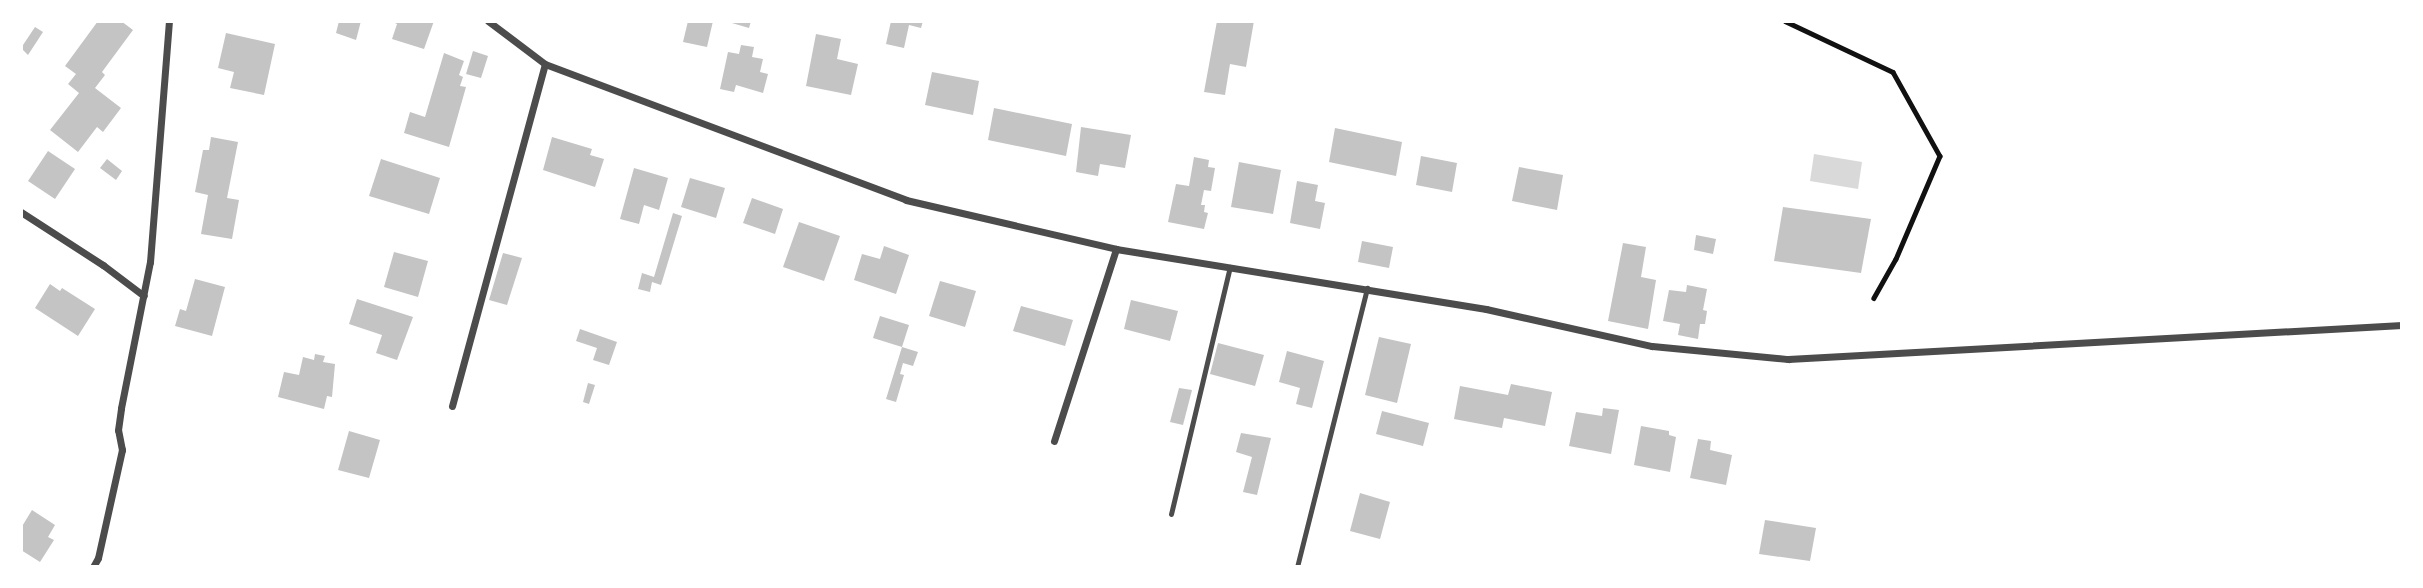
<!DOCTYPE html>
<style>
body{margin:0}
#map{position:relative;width:2423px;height:588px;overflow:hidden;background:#fff;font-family:"DM Sans",sans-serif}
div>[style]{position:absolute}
.water>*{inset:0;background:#d9d9d9}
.building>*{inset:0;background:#c4c4c4}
.path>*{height:4.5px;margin:-2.25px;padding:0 2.25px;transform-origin:2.25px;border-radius:2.25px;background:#111}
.service>*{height:5px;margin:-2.5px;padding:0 2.5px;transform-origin:2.5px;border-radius:2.5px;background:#4c4c4c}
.minor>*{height:7px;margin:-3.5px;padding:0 3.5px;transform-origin:3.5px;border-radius:3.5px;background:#4c4c4c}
span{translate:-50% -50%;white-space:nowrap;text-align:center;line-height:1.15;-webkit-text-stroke:6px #fff;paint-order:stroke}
.frame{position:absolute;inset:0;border:23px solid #fff;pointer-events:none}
</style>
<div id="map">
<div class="water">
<div style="clip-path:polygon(1814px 154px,1862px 162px,1858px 189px,1810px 181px)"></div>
</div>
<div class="building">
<div style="clip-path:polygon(98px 21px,121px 21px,133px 30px,102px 72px,105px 75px,95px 88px,121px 108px,103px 132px,97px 127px,78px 152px,50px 130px,79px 93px,68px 84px,76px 74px,65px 66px)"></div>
<div style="clip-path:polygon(339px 21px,361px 21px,356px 40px,336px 33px)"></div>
<div style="clip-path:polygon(391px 21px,434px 21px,424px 49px,392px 39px,397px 24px)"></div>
<div style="clip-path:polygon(688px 21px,713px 21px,707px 47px,683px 42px)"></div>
<div style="clip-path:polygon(725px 21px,751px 21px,749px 28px)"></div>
<div style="clip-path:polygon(891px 21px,923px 21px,921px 28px,909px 25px,904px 48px,886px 44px)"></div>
<div style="clip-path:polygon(1217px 21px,1254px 21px,1246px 67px,1230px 64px,1225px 95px,1204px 92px)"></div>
<div style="clip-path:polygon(35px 27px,43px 32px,28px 55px,21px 48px)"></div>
<div style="clip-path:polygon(226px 33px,275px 44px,264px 95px,230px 88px,234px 72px,218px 68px)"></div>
<div style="clip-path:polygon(816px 34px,841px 39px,837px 59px,858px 64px,851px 95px,806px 86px)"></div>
<div style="clip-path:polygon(741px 45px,754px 47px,752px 57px,763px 59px,760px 72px,768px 74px,763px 93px,736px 85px,734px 92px,720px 89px,728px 52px,739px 54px)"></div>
<div style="clip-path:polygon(473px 51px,488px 56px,481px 78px,466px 74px)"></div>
<div style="clip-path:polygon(444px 53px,464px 61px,459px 75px,463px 77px,460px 86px,466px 87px,449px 147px,404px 133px,410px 112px,425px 117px)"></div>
<div style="clip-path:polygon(932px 72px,979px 81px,973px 115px,925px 105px)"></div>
<div style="clip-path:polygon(994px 108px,1072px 124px,1066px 156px,988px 140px)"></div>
<div style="clip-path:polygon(1081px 127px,1131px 135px,1125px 168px,1100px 164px,1098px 176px,1076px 172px)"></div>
<div style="clip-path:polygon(1335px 128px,1402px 142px,1396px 176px,1329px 162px)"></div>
<div style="clip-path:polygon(211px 137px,238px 142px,227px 198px,239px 200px,232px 239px,201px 234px,208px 195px,195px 192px,203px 150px,209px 150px)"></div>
<div style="clip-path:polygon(552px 137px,592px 149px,590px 155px,604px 159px,595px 187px,543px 170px)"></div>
<div style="clip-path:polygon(48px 151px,75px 169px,55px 199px,28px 181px)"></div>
<div style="clip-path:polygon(1421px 156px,1457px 163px,1452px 192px,1416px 185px)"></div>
<div style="clip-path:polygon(1194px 157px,1209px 160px,1208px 167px,1215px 168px,1211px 191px,1204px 190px,1201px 205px,1205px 205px,1204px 212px,1208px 213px,1204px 229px,1168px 222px,1176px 184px,1189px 186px)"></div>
<div style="clip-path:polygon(107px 159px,122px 171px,116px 180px,100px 168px)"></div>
<div style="clip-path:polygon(381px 159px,440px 178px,429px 214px,369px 196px)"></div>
<div style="clip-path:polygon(1239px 162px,1281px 170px,1273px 214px,1231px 207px)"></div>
<div style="clip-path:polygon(1519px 167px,1563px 175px,1557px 210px,1512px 201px)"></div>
<div style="clip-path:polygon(634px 168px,668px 178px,659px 210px,644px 205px,639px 224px,620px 219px)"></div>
<div style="clip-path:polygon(690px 178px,725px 188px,716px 218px,681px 207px)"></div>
<div style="clip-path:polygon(1297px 181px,1318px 185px,1315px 201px,1325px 203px,1320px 229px,1290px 223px)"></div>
<div style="clip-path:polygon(752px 198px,783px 209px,775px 234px,743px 223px)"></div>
<div style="clip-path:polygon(1783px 207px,1871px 219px,1861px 273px,1774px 261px)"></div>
<div style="clip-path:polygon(673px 213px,682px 216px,661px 285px,652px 282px,650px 292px,638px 289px,642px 273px,654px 277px)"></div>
<div style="clip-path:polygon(799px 222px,840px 236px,824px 281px,783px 267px)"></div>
<div style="clip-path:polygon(1696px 235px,1716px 239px,1713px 254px,1694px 250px)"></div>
<div style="clip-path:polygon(1362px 241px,1393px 247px,1389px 268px,1358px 262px)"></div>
<div style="clip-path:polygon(1623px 243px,1646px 247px,1641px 277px,1656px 280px,1648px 329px,1608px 321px)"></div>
<div style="clip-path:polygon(884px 246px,909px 255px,896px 294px,854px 280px,862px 254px,880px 259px)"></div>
<div style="clip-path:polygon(394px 252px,428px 261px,418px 297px,384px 287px)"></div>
<div style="clip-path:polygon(503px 253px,522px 258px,507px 305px,489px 300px)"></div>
<div style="clip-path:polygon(195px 279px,225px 287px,212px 336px,175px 326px,180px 309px,186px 311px)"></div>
<div style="clip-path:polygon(940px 281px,976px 291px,965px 327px,929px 316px)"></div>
<div style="clip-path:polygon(50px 284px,60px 291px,62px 288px,95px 309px,78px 336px,35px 308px)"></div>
<div style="clip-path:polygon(1687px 285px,1707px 289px,1703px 310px,1707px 311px,1705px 324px,1700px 324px,1698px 339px,1678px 335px,1680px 324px,1663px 321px,1669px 290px,1686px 292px)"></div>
<div style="clip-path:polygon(357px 299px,413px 317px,397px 360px,376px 353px,382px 335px,349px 324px)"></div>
<div style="clip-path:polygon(1131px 300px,1178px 311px,1170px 341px,1124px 329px)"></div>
<div style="clip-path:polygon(1021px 306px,1073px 320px,1065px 346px,1013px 331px)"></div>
<div style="clip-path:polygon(880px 316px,909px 325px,902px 347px,873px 338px)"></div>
<div style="clip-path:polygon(580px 329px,617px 342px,609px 365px,593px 360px,597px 348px,576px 341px)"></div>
<div style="clip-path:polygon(1379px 337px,1411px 344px,1397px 403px,1365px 395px)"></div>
<div style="clip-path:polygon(1218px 343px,1264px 355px,1255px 386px,1210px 374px)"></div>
<div style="clip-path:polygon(902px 347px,918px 352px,913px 366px,903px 363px,900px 374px,904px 375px,896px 402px,886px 399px)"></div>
<div style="clip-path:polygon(1287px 351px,1324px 361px,1312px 408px,1296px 404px,1300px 388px,1279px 382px)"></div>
<div style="clip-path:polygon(315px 354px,325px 356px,323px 362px,335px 364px,332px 397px,327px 396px,324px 409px,278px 397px,284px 372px,299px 375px,303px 357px,314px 360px)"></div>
<div style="clip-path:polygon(588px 383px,595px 385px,589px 404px,583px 402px)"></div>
<div style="clip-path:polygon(1511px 384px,1552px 392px,1545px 426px,1504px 418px,1502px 428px,1454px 419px,1460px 386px,1508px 395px)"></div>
<div style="clip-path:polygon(1179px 388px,1192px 390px,1183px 425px,1170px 422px)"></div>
<div style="clip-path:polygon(1603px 408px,1619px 410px,1611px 454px,1569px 446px,1576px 412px,1602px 416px)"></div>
<div style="clip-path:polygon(1382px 411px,1429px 423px,1423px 446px,1376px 434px)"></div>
<div style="clip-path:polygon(1641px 426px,1669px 431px,1669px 435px,1676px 437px,1670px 472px,1634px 465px)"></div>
<div style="clip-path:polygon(349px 431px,380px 440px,369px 478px,338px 470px)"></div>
<div style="clip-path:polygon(1241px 433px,1271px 438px,1257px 495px,1243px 492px,1252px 457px,1236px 452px)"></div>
<div style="clip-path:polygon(1698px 439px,1711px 441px,1710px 450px,1732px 455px,1726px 485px,1690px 478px)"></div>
<div style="clip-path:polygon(1360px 493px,1390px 502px,1380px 539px,1350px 531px)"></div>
<div style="clip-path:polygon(32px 510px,55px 525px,48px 537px,54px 540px,40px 562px,21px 550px,21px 528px)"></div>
<div style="clip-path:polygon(1765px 520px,1816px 528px,1810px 561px,1759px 554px)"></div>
</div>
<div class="path">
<div style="left:1785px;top:21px;width:119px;rotate:25.3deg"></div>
<div style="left:1893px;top:72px;width:96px;rotate:60.8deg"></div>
<div style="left:1940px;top:156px;width:112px;rotate:113.1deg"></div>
<div style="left:1896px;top:259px;width:45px;rotate:119.4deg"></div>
</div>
<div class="service">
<div style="left:1171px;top:514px;width:254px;rotate:-76.6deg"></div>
<div style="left:1297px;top:567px;width:288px;rotate:-75.9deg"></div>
</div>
<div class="minor">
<div style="left:488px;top:21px;width:71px;rotate:37deg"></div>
<div style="left:545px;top:64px;width:386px;rotate:20.6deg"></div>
<div style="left:906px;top:200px;width:216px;rotate:13.1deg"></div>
<div style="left:1116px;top:249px;width:375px;rotate:9.2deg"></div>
<div style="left:1486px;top:309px;width:170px;rotate:12.6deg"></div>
<div style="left:1652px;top:346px;width:137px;rotate:5.5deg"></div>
<div style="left:1788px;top:359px;width:615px;rotate:-3.17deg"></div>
<div style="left:21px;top:212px;width:98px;rotate:32.9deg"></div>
<div style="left:103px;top:265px;width:51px;rotate:37.1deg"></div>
<div style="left:452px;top:406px;width:354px;rotate:-74.8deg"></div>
<div style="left:1054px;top:441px;width:202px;rotate:-72.1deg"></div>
<div style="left:93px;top:567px;width:10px;rotate:-61deg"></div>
<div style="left:98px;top:558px;width:111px;rotate:-77.5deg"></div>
<div style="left:122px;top:450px;width:20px;rotate:-101deg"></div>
<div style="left:118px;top:430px;width:22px;rotate:-82deg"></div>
<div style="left:121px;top:408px;width:149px;rotate:-78.8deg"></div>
<div style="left:150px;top:262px;width:242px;rotate:-85.5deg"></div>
</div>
<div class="frame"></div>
</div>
